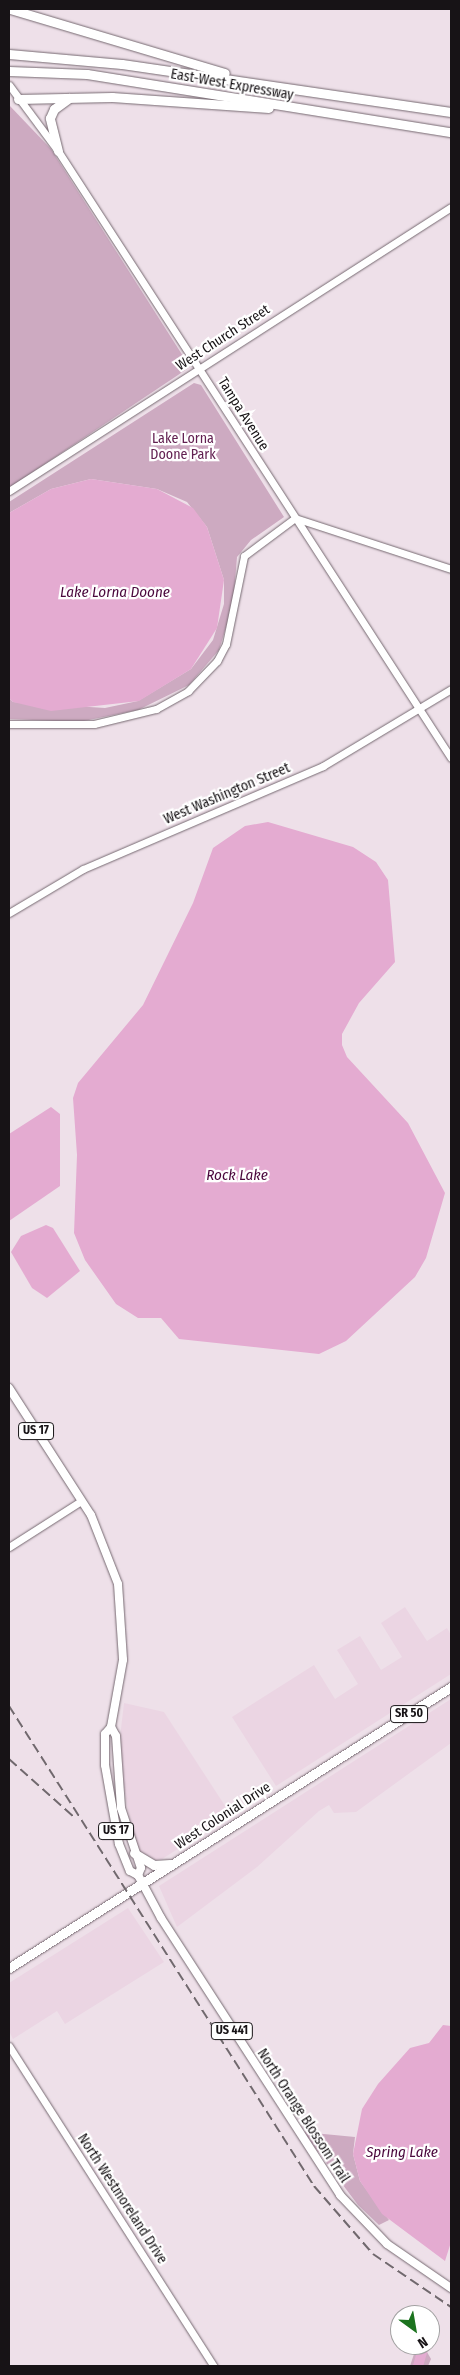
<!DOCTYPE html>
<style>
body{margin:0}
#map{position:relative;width:460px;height:2375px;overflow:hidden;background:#eee0e9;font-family:"Fira Sans Condensed",sans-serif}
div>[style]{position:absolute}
.built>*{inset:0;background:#ebd5e3}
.green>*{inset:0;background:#cdaac1}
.water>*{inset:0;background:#e4abd1}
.river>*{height:10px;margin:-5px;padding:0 5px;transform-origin:5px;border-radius:5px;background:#e4abd1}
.roads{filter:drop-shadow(0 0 1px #766971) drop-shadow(0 0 1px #766971)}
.secondary>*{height:7px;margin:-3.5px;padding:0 3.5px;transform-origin:3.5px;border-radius:3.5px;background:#fff}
.primary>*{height:8px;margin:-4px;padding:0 4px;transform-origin:4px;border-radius:4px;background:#fff}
.highway>*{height:9px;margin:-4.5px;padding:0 4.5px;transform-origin:4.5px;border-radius:4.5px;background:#fff}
.rail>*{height:2px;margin-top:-1px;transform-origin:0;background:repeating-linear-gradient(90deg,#70686d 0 10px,transparent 0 15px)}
span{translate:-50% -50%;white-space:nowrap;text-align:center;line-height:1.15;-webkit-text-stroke:4.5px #fff;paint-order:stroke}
.shield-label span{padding:1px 4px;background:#fff;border:1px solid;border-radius:4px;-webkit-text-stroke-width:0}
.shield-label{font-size:12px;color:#171316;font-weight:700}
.street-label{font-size:14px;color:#171316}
.park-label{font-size:14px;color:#622051}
.water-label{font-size:15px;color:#4a073c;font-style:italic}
.frame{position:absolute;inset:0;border:10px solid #171316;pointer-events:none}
.north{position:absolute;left:390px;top:2305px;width:50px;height:50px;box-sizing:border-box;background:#fff;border:1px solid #a2a1a2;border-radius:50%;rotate:148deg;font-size:14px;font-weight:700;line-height:20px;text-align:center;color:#171316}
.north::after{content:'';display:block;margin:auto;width:18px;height:22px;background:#1c731f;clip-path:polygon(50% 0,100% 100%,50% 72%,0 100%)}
</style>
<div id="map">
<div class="built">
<div style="clip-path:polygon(405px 1607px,427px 1641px,447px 1628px,451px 1635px,451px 1674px,276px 1786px,232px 1717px,314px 1665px,335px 1699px,358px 1684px,337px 1650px,360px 1636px,381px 1670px,402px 1657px,381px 1623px)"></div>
<div style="clip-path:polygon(451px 1699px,451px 1743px,356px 1812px,334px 1813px,329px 1805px,319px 1811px,257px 1867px,177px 1927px,159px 1886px)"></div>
<div style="clip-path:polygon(124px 1703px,164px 1712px,231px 1815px,162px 1859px,152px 1861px,139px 1852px,131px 1827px,118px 1754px)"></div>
<div style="clip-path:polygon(128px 1908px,164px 1962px,65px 2024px,57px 2011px,13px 2039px,9px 2031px,9px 1983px)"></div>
</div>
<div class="green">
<div style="clip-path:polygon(9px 105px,51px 149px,190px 367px,9px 488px)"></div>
<div style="clip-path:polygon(194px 383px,201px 385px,284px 517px,251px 540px,237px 557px,233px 605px,219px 650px,189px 685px,138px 710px,79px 722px,9px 719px,9px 698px,13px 702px,105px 708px,138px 701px,191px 669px,213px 640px,224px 604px,224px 580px,207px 527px,187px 502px,157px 489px,91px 479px,51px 489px,9px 513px,9px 502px)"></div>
<div style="clip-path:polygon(303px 2132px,355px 2137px,353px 2154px,360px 2181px,389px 2220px,379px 2225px,358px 2205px)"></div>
<div style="clip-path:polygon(417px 2345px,423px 2345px,431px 2359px,428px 2366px,410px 2366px)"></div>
</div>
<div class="water">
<div style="clip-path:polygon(91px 479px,157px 489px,193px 508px,207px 527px,224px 580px,217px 628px,191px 669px,139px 701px,51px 711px,13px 702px,9px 698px,9px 513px,51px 489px)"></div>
<div style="clip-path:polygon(268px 822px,353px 847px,376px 862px,388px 880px,395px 962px,359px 1003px,342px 1034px,342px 1045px,347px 1057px,408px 1123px,445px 1193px,426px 1258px,415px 1277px,346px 1341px,319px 1354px,179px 1339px,161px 1318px,138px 1318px,116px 1304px,85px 1260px,74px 1233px,77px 1155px,73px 1098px,78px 1083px,143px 1005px,193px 903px,213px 848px,245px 826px)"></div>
<div style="clip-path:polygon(51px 1107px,60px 1114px,60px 1186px,9px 1221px,9px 1134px)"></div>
<div style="clip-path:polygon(46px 1225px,53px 1228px,80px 1271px,47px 1298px,32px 1288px,11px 1252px,21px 1236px)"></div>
<div style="clip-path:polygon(443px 2025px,451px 2026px,451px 2242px,445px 2261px,382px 2214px,360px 2181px,353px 2154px,362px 2109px,378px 2084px,410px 2048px,429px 2043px)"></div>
</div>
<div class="river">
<div style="left:418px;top:2366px;width:22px;rotate:-74deg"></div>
</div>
<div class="roads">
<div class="secondary">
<div style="left:9px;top:85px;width:82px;rotate:53.4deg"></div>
<div style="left:58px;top:151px;width:723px;rotate:57.08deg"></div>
<div style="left:9px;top:491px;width:525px;rotate:-32.72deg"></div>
<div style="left:295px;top:518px;width:164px;rotate:18.1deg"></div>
<div style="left:9px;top:724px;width:85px"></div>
<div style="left:94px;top:724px;width:64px;rotate:-13.6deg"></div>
<div style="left:156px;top:709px;width:37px;rotate:-29deg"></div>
<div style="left:188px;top:691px;width:42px;rotate:-46deg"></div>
<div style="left:217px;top:661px;width:19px;rotate:-62deg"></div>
<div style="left:226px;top:644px;width:90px;rotate:-78.4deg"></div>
<div style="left:244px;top:556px;width:64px;rotate:-36.7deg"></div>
<div style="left:9px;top:913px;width:86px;rotate:-30.7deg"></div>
<div style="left:83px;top:869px;width:261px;rotate:-23.2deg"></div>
<div style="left:323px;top:766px;width:149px;rotate:-31deg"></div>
<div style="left:9px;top:1547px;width:85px;rotate:-32.6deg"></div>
<div style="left:9px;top:2046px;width:380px;rotate:57.4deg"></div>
</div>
<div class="primary">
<div style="left:9px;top:1388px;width:151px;rotate:57.2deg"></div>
<div style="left:91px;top:1515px;width:74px;rotate:68.6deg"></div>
<div style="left:118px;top:1584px;width:76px;rotate:86.2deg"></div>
<div style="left:123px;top:1660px;width:68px;rotate:100.2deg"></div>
<div style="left:111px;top:1727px;width:9px;rotate:131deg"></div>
<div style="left:105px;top:1734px;width:31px;rotate:90deg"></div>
<div style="left:105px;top:1765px;width:80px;rotate:80deg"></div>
<div style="left:119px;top:1844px;width:29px;rotate:68deg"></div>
<div style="left:130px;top:1871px;width:9px;rotate:27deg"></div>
<div style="left:111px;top:1727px;width:10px;rotate:61deg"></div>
<div style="left:116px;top:1736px;width:72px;rotate:86deg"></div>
<div style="left:121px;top:1808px;width:63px;rotate:71.6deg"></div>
<div style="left:141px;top:1868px;width:8px;rotate:113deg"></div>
<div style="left:138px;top:1875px;width:49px;rotate:61.9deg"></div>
<div style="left:161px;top:1918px;width:330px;rotate:57.1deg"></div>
<div style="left:340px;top:2195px;width:68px;rotate:46.2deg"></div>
<div style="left:387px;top:2244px;width:78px;rotate:34.5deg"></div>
</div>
<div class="highway">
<div style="left:10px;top:9px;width:224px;rotate:16.6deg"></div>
<div style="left:9px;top:54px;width:113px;rotate:5.1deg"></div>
<div style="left:122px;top:64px;width:332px;rotate:8.3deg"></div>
<div style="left:9px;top:71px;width:78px;rotate:2.2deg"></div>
<div style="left:87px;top:74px;width:369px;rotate:9.1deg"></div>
<div style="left:18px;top:99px;width:94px;rotate:-1.2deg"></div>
<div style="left:112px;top:97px;width:157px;rotate:4deg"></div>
<div style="left:58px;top:151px;width:34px;rotate:-104deg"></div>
<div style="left:50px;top:118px;width:10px;rotate:-66deg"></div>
<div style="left:54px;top:109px;width:19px;rotate:-36deg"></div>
<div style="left:134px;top:1853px;width:23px;rotate:31deg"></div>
<div style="left:154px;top:1865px;width:16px;rotate:-4deg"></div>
<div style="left:9px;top:1968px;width:524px;rotate:-32.45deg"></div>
</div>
</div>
<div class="rail">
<div style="left:9px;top:1706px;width:569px;rotate:57.57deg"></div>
<div style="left:314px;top:2186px;width:90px;rotate:49.1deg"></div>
<div style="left:373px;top:2254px;width:94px;rotate:34.2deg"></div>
<div style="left:9px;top:1759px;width:89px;rotate:41.8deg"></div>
</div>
<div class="shield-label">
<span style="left:36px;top:1431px">US 17</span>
<span style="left:409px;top:1714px">SR 50</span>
<span style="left:116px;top:1831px">US 17</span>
<span style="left:232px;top:2031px">US 441</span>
</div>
<div class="street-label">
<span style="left:232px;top:85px;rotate:10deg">East-West Expressway</span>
<span style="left:223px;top:338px;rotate:-33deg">West Church Street</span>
<span style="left:243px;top:414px;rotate:58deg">Tampa Avenue</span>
<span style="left:227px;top:794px;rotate:-23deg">West Washington Street</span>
<span style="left:223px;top:1816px;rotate:-33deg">West Colonial Drive</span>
<span style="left:303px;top:2116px;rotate:57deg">North Orange Blossom Trail</span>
<span style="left:122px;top:2199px;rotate:57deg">North Westmoreland Drive</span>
</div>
<div class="park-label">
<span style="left:183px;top:447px">Lake Lorna<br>Doone Park</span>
</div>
<div class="water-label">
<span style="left:115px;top:593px">Lake Lorna Doone</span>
<span style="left:237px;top:1176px">Rock Lake</span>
<span style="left:402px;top:2153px">Spring Lake</span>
</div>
<div class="frame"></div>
<div class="north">N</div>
</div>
